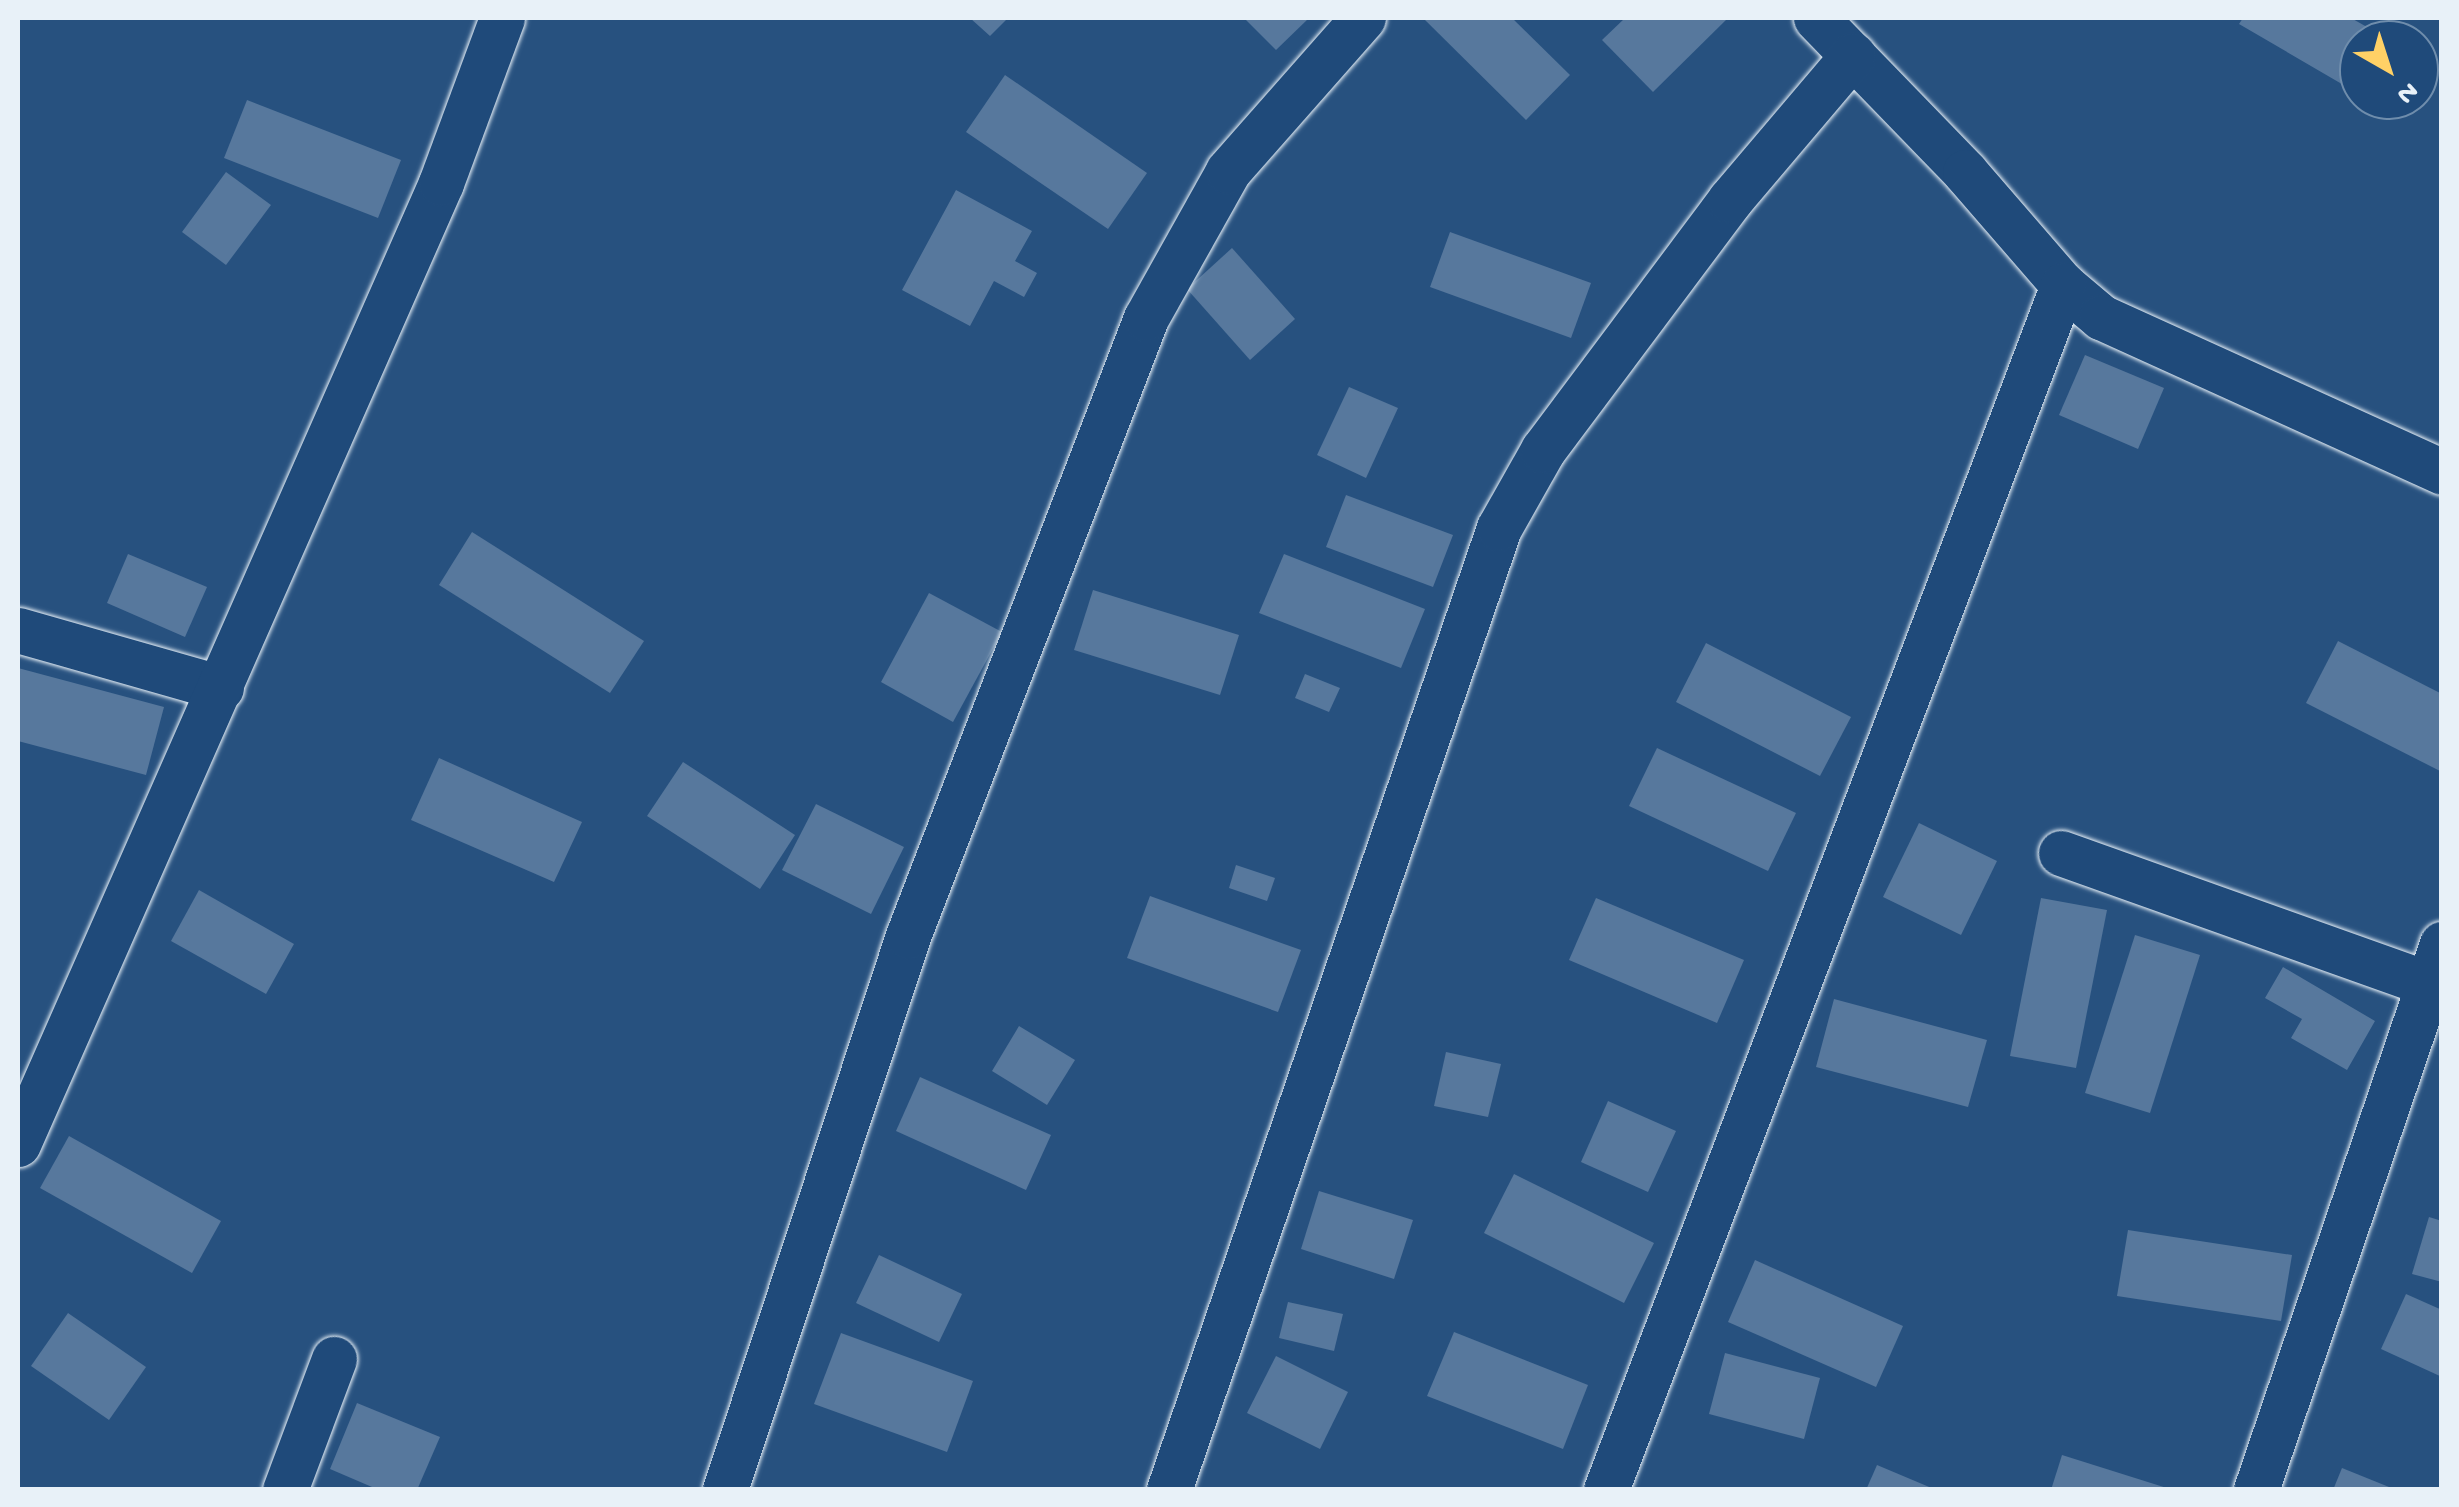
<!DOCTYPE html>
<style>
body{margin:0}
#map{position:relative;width:2459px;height:1507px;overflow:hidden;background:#27517f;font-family:"Gochi Hand",sans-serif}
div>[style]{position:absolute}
.building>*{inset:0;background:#57789d}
.roads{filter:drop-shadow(0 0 2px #e8f1f8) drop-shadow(0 0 2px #e8f1f8)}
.minor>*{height:45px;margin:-22.5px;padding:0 22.5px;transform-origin:22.5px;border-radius:22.5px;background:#1f4a7a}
span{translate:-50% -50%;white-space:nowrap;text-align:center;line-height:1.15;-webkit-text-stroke:8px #1f4a7a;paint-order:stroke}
.frame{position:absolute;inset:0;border:20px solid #e8f1f8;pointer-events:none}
.north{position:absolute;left:2339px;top:20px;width:100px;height:100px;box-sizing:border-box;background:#1f4a7a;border:2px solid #6f8dac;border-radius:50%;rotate:141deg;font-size:28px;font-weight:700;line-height:40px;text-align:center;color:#e8f1f8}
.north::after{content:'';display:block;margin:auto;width:35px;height:45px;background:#ffd166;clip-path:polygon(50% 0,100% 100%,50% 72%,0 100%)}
</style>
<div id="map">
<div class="building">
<div style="clip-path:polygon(970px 18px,1008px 18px,990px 36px)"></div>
<div style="clip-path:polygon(1244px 18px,1309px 18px,1276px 50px)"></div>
<div style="clip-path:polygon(1423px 18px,1512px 18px,1570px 75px,1526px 120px)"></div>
<div style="clip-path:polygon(1625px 18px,1728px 18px,1653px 92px,1602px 40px)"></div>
<div style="clip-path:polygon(2243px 18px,2351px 18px,2390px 40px,2359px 40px,2359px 94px,2239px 24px)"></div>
<div style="clip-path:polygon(1005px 75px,1147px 173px,1108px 229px,966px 132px)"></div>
<div style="clip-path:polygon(247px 100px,401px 160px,378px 218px,224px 158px)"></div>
<div style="clip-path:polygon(226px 172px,271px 205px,226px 265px,182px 232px)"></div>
<div style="clip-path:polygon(956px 190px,1032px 231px,1015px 261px,1037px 273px,1024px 297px,994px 281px,970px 326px,902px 290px)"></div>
<div style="clip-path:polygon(1450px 232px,1591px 283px,1571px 338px,1430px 287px)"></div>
<div style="clip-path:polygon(1232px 248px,1295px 319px,1250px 360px,1187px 289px)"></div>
<div style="clip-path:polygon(2085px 355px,2164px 388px,2138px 449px,2059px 415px)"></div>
<div style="clip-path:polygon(1349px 387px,1398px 408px,1366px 478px,1317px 455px)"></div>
<div style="clip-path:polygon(1346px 495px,1453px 535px,1433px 587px,1326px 547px)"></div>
<div style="clip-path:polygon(472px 532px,644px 641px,610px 693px,439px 585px)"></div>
<div style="clip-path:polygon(128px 554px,207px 587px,185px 637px,107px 603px)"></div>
<div style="clip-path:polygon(1284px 554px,1425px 609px,1401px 668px,1259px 613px)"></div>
<div style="clip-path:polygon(1093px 590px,1239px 635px,1220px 695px,1074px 650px)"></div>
<div style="clip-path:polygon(929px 593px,1002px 632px,953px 722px,881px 682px)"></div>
<div style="clip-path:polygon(2338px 641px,2442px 694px,2442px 772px,2306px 703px)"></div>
<div style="clip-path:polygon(1706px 643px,1851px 717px,1820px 776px,1676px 702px)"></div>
<div style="clip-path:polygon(18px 668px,164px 707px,146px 775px,18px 741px)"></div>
<div style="clip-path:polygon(1305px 674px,1340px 688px,1329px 712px,1295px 698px)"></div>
<div style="clip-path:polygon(1657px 748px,1796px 813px,1768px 871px,1629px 806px)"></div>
<div style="clip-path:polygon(439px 758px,582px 822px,554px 882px,411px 820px)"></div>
<div style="clip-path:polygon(683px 762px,795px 835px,760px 889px,647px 816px)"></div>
<div style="clip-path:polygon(816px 804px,904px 847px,871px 914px,782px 870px)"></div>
<div style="clip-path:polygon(1919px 823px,1997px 861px,1961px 935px,1883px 897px)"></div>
<div style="clip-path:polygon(1236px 865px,1275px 878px,1267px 901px,1229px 888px)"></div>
<div style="clip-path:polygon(199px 890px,294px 944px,266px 994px,171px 941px)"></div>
<div style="clip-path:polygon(1150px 896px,1301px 950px,1278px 1012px,1127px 958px)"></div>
<div style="clip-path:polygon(1596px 898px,1744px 960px,1717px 1023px,1569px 960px)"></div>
<div style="clip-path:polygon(2041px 898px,2107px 910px,2076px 1068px,2010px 1056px)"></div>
<div style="clip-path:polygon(2135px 935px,2200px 955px,2150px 1113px,2085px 1093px)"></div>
<div style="clip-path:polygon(2283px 967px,2375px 1021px,2347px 1070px,2291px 1038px,2302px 1019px,2265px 998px)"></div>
<div style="clip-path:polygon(1834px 999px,1987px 1040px,1968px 1107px,1816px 1067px)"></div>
<div style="clip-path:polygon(1019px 1026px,1075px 1060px,1047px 1105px,992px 1071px)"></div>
<div style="clip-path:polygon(1446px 1052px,1501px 1064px,1488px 1117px,1434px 1106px)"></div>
<div style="clip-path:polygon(920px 1077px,1051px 1135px,1026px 1190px,896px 1131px)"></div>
<div style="clip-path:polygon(1608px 1101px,1676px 1131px,1648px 1192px,1581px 1162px)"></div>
<div style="clip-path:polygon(69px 1136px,221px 1221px,192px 1273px,40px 1188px)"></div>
<div style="clip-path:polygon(1514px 1174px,1654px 1243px,1624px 1303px,1484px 1233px)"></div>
<div style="clip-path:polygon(1319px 1191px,1413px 1220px,1394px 1279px,1301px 1249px)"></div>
<div style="clip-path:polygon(2429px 1217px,2442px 1221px,2442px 1282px,2412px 1274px)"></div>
<div style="clip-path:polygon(2128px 1230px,2292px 1255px,2281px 1321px,2117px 1296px)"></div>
<div style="clip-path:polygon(879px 1255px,962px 1294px,939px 1342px,856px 1303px)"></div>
<div style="clip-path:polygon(1755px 1260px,1903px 1326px,1876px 1387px,1728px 1322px)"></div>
<div style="clip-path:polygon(2406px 1294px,2442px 1310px,2442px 1377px,2381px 1349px)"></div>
<div style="clip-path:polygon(1288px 1302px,1343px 1314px,1334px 1351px,1279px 1338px)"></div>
<div style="clip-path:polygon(68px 1313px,146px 1367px,109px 1420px,31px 1366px)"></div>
<div style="clip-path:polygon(1454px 1332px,1588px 1385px,1563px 1449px,1427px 1396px)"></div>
<div style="clip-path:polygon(841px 1333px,973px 1381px,947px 1452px,814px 1404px)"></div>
<div style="clip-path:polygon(1725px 1353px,1820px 1378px,1804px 1439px,1709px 1414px)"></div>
<div style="clip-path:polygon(1276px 1356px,1348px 1392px,1320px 1449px,1247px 1413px)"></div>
<div style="clip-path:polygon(357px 1403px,440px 1437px,417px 1490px,379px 1490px,330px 1469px)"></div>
<div style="clip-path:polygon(2062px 1455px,2170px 1489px,2170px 1490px,2051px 1490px)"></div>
<div style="clip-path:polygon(1877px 1465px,1934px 1489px,1934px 1490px,1866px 1490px)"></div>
<div style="clip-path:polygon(2342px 1468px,2394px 1489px,2394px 1490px,2333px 1490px)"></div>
</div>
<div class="roads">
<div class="minor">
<div style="left:1816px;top:18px;width:214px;rotate:45.9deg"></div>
<div style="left:1965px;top:172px;width:150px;rotate:49.1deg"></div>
<div style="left:2063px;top:285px;width:50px;rotate:40.1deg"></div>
<div style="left:2101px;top:317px;width:375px;rotate:24.4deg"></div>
<div style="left:18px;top:630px;width:211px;rotate:15.9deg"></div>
<div style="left:2061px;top:853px;width:390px;rotate:19.6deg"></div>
<div style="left:18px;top:1144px;width:1050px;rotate:-66.24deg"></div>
<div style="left:441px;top:183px;width:176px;rotate:-69.7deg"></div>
<div style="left:285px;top:1490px;width:140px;rotate:-69.5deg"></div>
<div style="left:725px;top:1490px;width:583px;rotate:-71.72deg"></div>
<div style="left:908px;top:936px;width:662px;rotate:-68.94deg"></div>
<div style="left:1146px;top:318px;width:168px;rotate:-60.8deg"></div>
<div style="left:1228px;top:171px;width:204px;rotate:-48.6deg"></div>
<div style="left:1169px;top:1490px;width:1017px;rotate:-71.07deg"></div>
<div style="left:1499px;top:528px;width:90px;rotate:-60.6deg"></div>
<div style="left:1543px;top:450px;width:312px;rotate:-53.2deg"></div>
<div style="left:1730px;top:200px;width:190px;rotate:-49.7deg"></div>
<div style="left:1606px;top:1490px;width:1289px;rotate:-69.23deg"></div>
<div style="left:2256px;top:1490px;width:577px;rotate:-71.19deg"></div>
</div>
</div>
<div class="frame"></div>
<div class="north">N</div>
</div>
